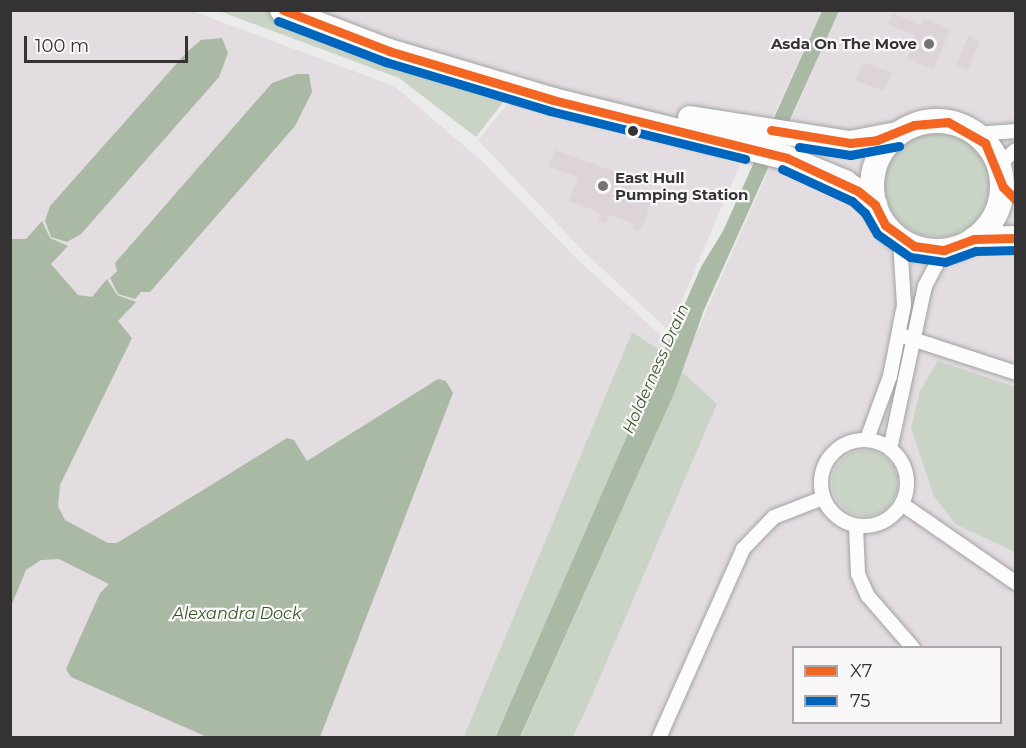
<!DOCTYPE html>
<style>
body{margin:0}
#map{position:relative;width:1026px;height:748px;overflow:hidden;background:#ecebec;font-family:Montserrat,sans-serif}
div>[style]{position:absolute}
.built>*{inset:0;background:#e3dde1}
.green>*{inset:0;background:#c9d3c6}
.round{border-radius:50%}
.water>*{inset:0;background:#a9b9a3}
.building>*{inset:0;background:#dcd4d9}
.roads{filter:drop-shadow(0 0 2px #a3a2a3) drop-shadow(0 0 2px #a3a2a3)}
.street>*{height:14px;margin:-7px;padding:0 7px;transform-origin:7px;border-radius:7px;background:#fcfcfc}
.street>.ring{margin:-7px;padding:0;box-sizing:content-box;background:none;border:14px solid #fcfcfc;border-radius:50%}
.highway>*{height:24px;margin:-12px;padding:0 12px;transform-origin:12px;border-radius:12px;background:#fcfcfc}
.highway>.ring{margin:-12px;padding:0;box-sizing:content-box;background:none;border:24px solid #fcfcfc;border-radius:50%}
.bus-1>*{height:9px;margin:-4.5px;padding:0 4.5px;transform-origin:4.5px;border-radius:4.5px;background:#f26522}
.bus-2>*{height:9px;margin:-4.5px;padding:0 4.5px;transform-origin:4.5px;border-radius:4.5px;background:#0065bd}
.dots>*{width:16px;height:16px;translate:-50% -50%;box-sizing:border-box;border:3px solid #faf7f9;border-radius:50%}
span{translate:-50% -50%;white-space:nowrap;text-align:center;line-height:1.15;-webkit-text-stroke:4.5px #faf7f9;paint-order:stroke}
.poi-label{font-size:15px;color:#343233;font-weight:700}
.right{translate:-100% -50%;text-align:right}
.left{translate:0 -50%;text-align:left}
.water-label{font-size:16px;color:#345527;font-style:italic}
.frame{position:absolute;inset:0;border:12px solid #343233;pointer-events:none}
.legend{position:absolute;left:792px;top:646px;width:210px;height:78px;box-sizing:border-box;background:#faf7f9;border:2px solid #aba8aa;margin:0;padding:8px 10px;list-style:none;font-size:18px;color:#343233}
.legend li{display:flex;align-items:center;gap:12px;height:30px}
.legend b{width:30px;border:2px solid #aba8aa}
.scale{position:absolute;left:24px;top:36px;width:164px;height:27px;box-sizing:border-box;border:3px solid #343233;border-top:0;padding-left:8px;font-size:18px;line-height:21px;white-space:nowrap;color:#343233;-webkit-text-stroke:4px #faf7f9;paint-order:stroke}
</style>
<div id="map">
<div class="built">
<div style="clip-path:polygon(10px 11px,192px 11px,394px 86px,484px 163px,577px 259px,668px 342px,664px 353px,632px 332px,463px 737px,11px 737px)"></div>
<div style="clip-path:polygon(301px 11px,822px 11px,762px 140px,551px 92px)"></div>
<div style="clip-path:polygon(evenodd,839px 11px,1015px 11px,1015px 737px,573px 738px,716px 405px,680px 370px,839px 11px,967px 141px,987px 167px,962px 232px,931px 237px,912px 231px,967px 141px,839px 11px,794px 648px,1000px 648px,1000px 722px,794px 722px,794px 648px)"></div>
<div style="clip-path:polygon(513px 97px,740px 164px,669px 331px,583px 251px,478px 140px)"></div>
</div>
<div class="green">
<div style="clip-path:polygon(219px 11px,270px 11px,508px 96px,476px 137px,399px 78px)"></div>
<div class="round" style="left:885px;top:133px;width:104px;height:104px"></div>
<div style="clip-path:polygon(632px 332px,664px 353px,643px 404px,495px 737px,463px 738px)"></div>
<div style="clip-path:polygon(938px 361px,1015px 387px,1015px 552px,955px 524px,934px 496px,911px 428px,920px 391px)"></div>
<div style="clip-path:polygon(680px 370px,717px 404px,585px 712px,573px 737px,520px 738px,674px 394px)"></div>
<div class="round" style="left:832px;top:450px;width:66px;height:66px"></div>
</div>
<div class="water">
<div style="clip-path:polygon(822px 11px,839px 11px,704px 310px,674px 394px,520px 737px,495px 738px,701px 267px,723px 231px)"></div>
<div style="clip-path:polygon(222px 38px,228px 53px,219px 77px,81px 234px,67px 242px,51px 237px,45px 221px,50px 206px,187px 52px,201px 40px)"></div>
<div style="clip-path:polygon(297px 74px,309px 74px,312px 92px,295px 126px,150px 292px,141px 292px,135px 299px,118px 294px,110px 278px,117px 271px,115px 263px,272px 83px)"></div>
<div style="clip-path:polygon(42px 221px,50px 238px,68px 246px,51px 264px,78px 295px,92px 297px,107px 279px,117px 295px,136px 302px,118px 321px,132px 338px,60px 485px,58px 506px,65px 520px,108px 543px,117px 543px,287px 438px,294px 440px,307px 461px,438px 379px,446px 381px,453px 393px,320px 737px,207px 737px,71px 677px,66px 669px,100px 593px,109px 584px,59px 559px,41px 560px,26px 570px,11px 606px,11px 239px,26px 239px)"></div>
</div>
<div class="building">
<div style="clip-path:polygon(892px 13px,921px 25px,924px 18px,950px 30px,933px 70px,907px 58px,916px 36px,888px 24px)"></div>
<div style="clip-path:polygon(968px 36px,979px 41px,968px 71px,956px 66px)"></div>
<div style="clip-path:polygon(863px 62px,892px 73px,884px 91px,855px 80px)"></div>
<div style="clip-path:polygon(555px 150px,635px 179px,629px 193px,652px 201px,640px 232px,632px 229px,634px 224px,609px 215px,606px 224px,598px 221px,601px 213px,569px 201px,578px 177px,549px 167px)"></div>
</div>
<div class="roads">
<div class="street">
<div style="left:976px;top:134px;width:40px;rotate:-4.3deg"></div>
<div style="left:998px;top:165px;width:23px;rotate:-40deg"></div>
<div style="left:903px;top:336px;width:119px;rotate:18.1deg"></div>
<div style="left:867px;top:439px;width:67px;rotate:-69.9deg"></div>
<div style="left:890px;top:376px;width:72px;rotate:-78.8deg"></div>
<div style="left:904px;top:305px;width:66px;rotate:-93.5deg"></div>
<div class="ring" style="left:821px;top:440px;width:72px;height:72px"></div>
<div style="left:890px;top:449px;width:167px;rotate:-77.9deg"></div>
<div style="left:925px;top:286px;width:41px;rotate:-62.2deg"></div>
<div style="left:902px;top:504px;width:139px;rotate:34.7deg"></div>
<div style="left:856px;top:526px;width:48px;rotate:87.6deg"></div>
<div style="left:858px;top:574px;width:24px;rotate:66deg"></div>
<div style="left:868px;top:596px;width:69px;rotate:49.1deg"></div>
<div style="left:659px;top:738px;width:207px;rotate:-66deg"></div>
<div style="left:743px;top:549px;width:45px;rotate:-45.9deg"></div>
<div style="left:774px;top:517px;width:53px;rotate:-21.2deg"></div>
</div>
<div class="highway">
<div style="left:282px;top:10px;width:115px;rotate:21deg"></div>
<div style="left:389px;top:51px;width:171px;rotate:16.6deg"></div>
<div style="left:553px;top:100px;width:241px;rotate:13.9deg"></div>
<div style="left:787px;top:158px;width:63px;rotate:22.5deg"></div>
<div style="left:845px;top:182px;width:38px;rotate:37deg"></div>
<div style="left:690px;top:118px;width:162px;rotate:8.9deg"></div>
<div style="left:850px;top:143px;width:48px;rotate:-10.8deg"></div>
<div class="ring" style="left:872px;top:121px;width:106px;height:106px"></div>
<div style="left:974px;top:239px;width:42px;rotate:-1.4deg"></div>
</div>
</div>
<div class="bus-1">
<div style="left:283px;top:10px;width:114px;rotate:21.1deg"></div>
<div style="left:389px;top:51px;width:171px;rotate:16.6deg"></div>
<div style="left:553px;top:100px;width:241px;rotate:13.9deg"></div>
<div style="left:787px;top:158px;width:78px;rotate:24.9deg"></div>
<div style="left:858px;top:191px;width:22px;rotate:39deg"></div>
<div style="left:875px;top:205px;width:22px;rotate:63deg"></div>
<div style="left:885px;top:225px;width:36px;rotate:36deg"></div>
<div style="left:914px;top:246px;width:30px;rotate:8deg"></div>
<div style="left:944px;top:250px;width:32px;rotate:-20deg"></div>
<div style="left:974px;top:239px;width:42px;rotate:-1.4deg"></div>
<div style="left:771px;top:130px;width:80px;rotate:9.3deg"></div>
<div style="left:850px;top:143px;width:27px;rotate:-6deg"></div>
<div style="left:877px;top:140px;width:40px;rotate:-22deg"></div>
<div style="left:914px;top:125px;width:34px;rotate:-5deg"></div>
<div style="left:948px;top:122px;width:43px;rotate:29.6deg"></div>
<div style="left:985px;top:143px;width:48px;rotate:67.8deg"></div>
<div style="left:1003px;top:187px;width:18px;rotate:45deg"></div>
</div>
<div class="bus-2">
<div style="left:278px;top:21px;width:116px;rotate:20.8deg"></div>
<div style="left:386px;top:62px;width:171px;rotate:16.6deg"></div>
<div style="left:550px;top:111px;width:201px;rotate:13.8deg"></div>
<div style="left:799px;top:147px;width:52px;rotate:8.9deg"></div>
<div style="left:850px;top:155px;width:50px;rotate:-10.4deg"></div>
<div style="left:782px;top:169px;width:77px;rotate:24.6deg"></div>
<div style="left:852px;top:201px;width:18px;rotate:43deg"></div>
<div style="left:865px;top:213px;width:24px;rotate:60deg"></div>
<div style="left:877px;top:234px;width:40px;rotate:34.9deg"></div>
<div style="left:910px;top:257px;width:35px;rotate:8deg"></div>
<div style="left:945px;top:262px;width:33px;rotate:-20deg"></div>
<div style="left:976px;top:251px;width:40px;rotate:-1.4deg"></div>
</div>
<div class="dots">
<div style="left:929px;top:44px;background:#747374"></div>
<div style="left:633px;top:131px;background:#343233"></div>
<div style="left:603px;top:186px;background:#747374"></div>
</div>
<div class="poi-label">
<span class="right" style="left:917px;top:44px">Asda On The Move</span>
<span class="left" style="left:615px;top:186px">East Hull<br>Pumping Station</span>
</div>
<div class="water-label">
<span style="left:656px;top:369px;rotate:-66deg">Holderness Drain</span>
<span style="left:237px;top:614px">Alexandra Dock</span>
</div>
<div class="frame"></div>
<ul class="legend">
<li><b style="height:8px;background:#f26522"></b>X7</li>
<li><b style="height:8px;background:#0065bd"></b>75</li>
</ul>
<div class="scale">100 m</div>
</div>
